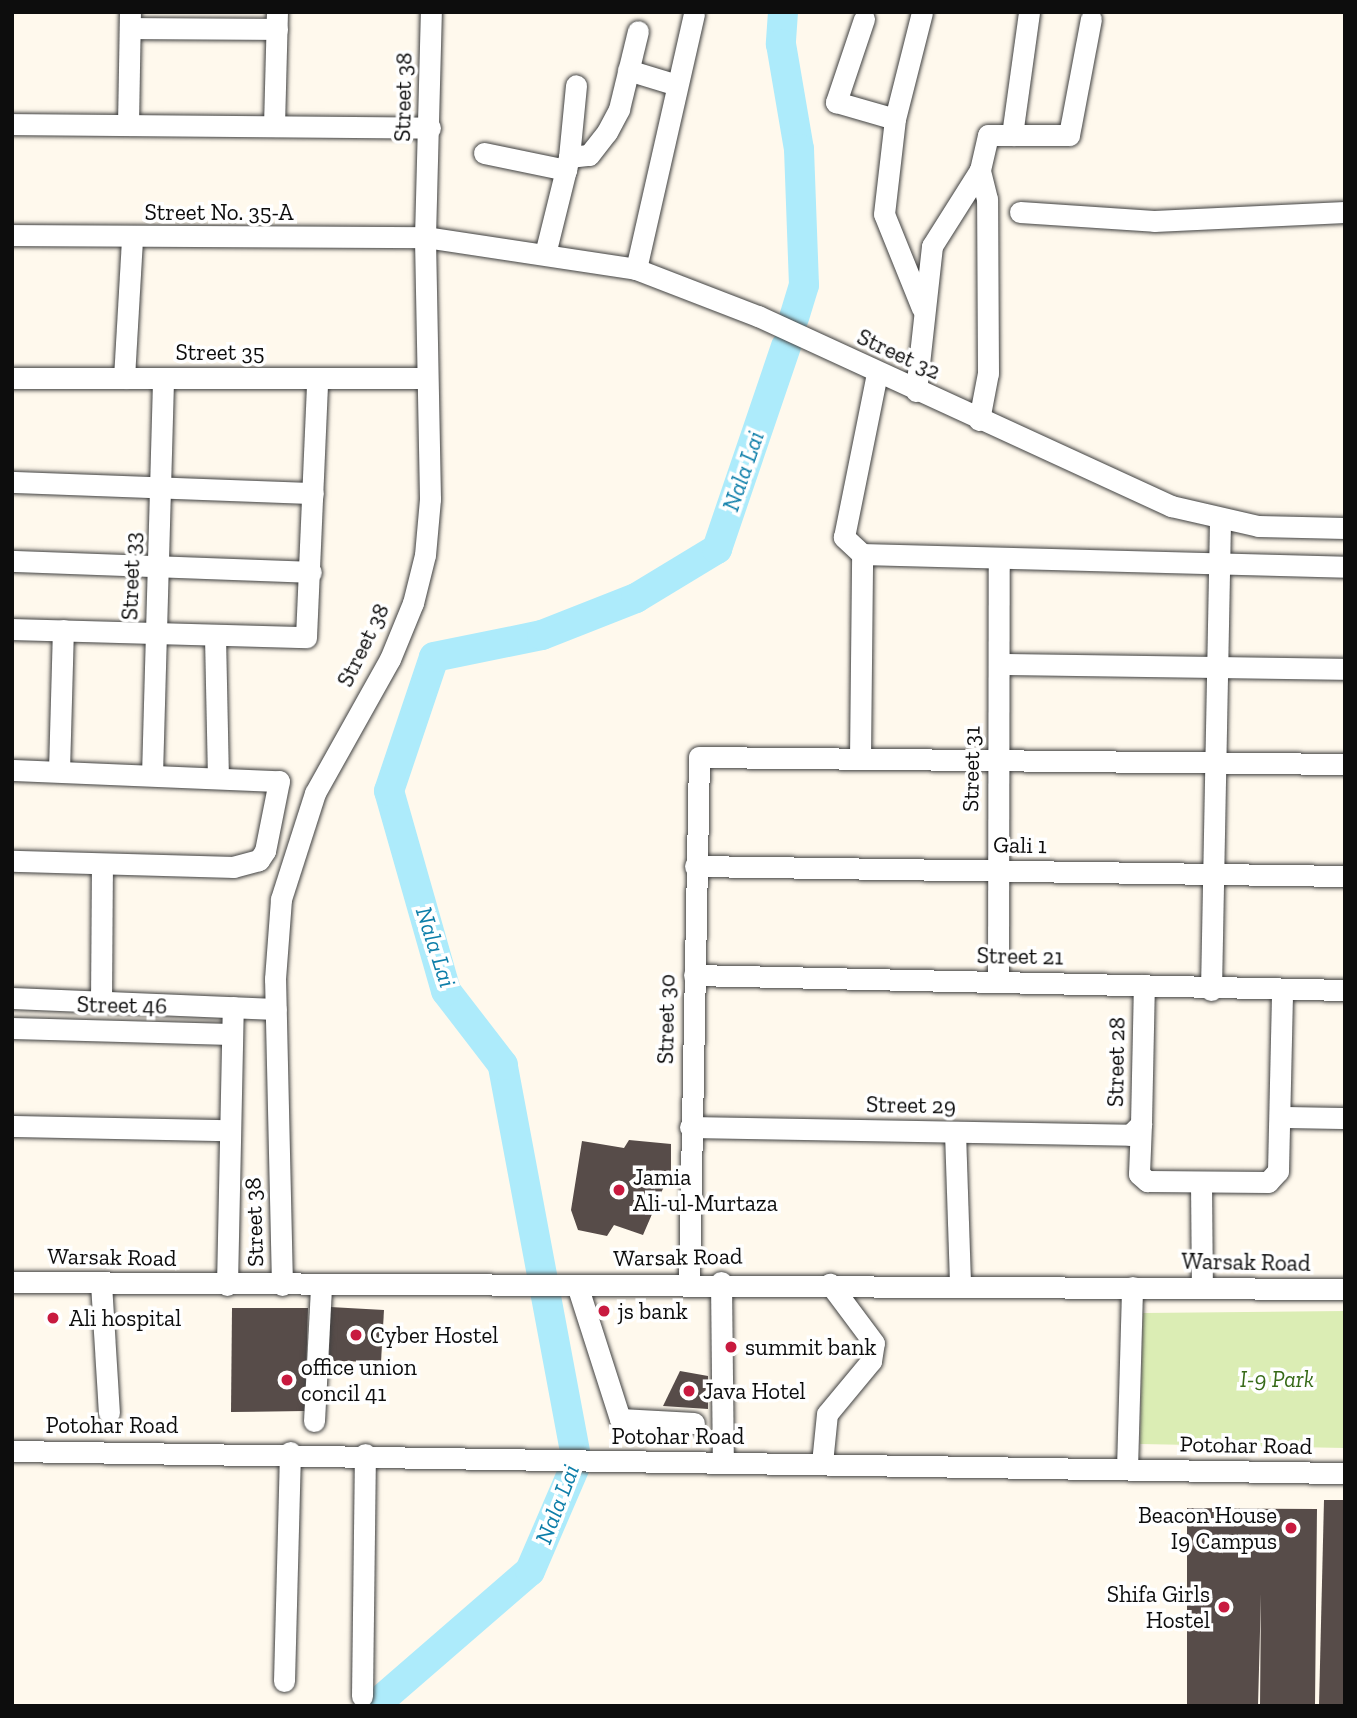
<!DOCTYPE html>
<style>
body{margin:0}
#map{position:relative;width:1357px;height:1718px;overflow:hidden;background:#fff9ed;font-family:"Zilla Slab",serif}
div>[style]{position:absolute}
.green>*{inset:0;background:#dbedb4}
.river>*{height:30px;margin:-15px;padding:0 15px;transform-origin:15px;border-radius:15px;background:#adebfb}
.building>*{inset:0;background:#574c49}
.roads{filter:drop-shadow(0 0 2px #404040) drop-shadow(0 0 2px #404040)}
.minor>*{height:21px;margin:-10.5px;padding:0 10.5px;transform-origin:10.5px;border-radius:10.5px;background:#fff}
.dots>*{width:19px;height:19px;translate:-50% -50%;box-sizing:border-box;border:4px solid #fff;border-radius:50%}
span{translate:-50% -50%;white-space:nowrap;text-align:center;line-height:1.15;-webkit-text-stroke:7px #fff;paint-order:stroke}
.street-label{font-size:23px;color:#0d0d0d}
.poi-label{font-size:23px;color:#0d0d0d}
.left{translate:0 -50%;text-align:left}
.right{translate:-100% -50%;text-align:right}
.park-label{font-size:23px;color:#376a18;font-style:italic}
.water-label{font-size:24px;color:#0d7ea9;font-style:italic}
.frame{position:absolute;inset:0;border:14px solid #0d0d0d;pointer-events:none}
</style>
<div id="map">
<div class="green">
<div style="clip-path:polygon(1345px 1311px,1345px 1448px,1140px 1444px,1143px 1313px)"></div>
</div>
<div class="river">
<div style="left:783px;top:12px;width:32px;rotate:94deg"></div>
<div style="left:781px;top:44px;width:107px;rotate:80.3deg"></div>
<div style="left:799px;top:149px;width:136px;rotate:87.9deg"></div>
<div style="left:804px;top:285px;width:34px;rotate:107deg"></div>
<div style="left:374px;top:1706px;width:206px;rotate:-40.9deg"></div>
<div style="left:530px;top:1571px;width:119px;rotate:-66.7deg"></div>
<div style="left:577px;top:1462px;width:404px;rotate:-100.6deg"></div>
<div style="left:503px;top:1065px;width:93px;rotate:-127.6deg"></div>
<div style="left:446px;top:991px;width:208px;rotate:-105.9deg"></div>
<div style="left:389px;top:791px;width:141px;rotate:-71.4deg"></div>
<div style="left:434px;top:657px;width:110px;rotate:-11.5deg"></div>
<div style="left:542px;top:635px;width:101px;rotate:-21.5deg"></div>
<div style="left:636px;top:598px;width:95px;rotate:-31.2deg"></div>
<div style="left:717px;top:549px;width:214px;rotate:-71.2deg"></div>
</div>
<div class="building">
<div style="clip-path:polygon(629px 1140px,671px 1144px,671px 1170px,643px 1235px,614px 1225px,607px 1236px,578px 1230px,571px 1210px,582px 1141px,624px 1148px)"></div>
<div style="clip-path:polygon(330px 1307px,384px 1310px,381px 1362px,329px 1361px)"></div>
<div style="clip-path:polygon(232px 1308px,308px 1308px,305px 1411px,231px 1412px)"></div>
<div style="clip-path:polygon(680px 1371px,708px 1376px,708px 1409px,663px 1406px)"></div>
<div style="clip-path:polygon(1324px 1500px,1345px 1500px,1345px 1706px,1319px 1706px)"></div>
<div style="clip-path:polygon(1187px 1508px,1317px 1509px,1315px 1706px,1260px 1706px,1261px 1594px,1258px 1706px,1187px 1706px)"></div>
</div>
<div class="roads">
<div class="minor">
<div style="left:864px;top:19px;width:88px;rotate:108.6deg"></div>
<div style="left:836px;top:102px;width:61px;rotate:16.1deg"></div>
<div style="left:130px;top:28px;width:147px;rotate:0.4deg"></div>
<div style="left:628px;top:70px;width:51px;rotate:17deg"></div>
<div style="left:12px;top:124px;width:418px;rotate:0.5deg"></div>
<div style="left:128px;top:125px;width:113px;rotate:-89deg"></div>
<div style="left:274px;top:126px;width:114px;rotate:-88.5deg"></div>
<div style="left:1012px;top:135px;width:124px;rotate:-82.1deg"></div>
<div style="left:484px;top:153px;width:84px;rotate:11.7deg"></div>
<div style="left:569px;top:157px;width:20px;rotate:-6deg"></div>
<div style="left:589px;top:155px;width:29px;rotate:-52deg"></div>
<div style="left:607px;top:132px;width:26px;rotate:-62deg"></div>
<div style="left:619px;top:109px;width:80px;rotate:-76.3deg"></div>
<div style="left:1020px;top:212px;width:134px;rotate:3.8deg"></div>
<div style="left:1154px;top:221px;width:191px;rotate:-2.7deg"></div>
<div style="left:12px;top:235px;width:413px;rotate:0.3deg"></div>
<div style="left:425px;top:237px;width:213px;rotate:8.6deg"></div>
<div style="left:636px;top:269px;width:131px;rotate:21.1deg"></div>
<div style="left:758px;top:316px;width:455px;rotate:24.7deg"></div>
<div style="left:1171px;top:506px;width:89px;rotate:12.9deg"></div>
<div style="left:1258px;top:526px;width:87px;rotate:1.3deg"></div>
<div style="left:545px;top:254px;width:100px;rotate:-76.1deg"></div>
<div style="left:569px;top:157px;width:72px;rotate:-84.4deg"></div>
<div style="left:636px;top:269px;width:262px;rotate:-77.2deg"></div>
<div style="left:922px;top:308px;width:101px;rotate:-112deg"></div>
<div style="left:884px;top:214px;width:96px;rotate:-83.4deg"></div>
<div style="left:895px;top:119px;width:110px;rotate:-75.8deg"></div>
<div style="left:12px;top:378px;width:415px"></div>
<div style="left:124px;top:378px;width:140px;rotate:-86.7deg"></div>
<div style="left:916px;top:391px;width:146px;rotate:-83.7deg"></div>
<div style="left:932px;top:246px;width:90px;rotate:-57.7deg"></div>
<div style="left:980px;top:170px;width:36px;rotate:-77deg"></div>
<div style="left:988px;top:135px;width:81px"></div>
<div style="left:1069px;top:135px;width:118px;rotate:-79.3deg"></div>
<div style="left:979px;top:420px;width:48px;rotate:-79.2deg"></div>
<div style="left:988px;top:373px;width:174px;rotate:-90.3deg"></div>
<div style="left:987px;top:199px;width:30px;rotate:-104deg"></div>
<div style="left:12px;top:482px;width:301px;rotate:2.1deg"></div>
<div style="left:862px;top:554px;width:25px;rotate:-137deg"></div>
<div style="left:844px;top:537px;width:167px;rotate:-78.6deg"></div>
<div style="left:12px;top:561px;width:299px;rotate:2.1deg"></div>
<div style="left:12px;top:629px;width:294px;rotate:1.6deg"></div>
<div style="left:306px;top:637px;width:257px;rotate:-87.5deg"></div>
<div style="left:215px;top:636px;width:139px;rotate:88.8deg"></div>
<div style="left:999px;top:664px;width:346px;rotate:0.8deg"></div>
<div style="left:860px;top:759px;width:205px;rotate:-89.4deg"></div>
<div style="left:862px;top:554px;width:483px;rotate:1.5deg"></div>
<div style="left:12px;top:770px;width:267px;rotate:2.4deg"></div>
<div style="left:279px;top:781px;width:71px;rotate:101.3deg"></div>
<div style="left:265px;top:851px;width:11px;rotate:124deg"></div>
<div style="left:259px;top:860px;width:27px;rotate:165deg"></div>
<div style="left:233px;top:867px;width:221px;rotate:-178.4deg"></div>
<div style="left:59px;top:771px;width:141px;rotate:-88.4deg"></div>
<div style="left:152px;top:775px;width:397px;rotate:-88.4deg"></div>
<div style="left:695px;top:866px;width:650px;rotate:0.88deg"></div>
<div style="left:694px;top:975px;width:651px;rotate:1.32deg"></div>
<div style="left:998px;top:982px;width:424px;rotate:-89.9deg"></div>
<div style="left:1211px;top:990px;width:470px;rotate:-88.9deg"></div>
<div style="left:12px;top:998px;width:264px;rotate:2.4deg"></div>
<div style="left:101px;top:1002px;width:138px;rotate:-89.6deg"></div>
<div style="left:12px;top:1028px;width:219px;rotate:1.6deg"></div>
<div style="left:1282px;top:1117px;width:63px;rotate:0.9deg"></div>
<div style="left:1141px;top:1124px;width:50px;rotate:92.3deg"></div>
<div style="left:1139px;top:1174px;width:11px;rotate:41deg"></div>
<div style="left:1147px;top:1181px;width:121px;rotate:0.5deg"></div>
<div style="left:1268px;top:1182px;width:15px;rotate:-48deg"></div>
<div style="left:1278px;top:1171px;width:182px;rotate:-88.7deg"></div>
<div style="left:12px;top:1126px;width:218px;rotate:1.1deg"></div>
<div style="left:690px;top:1127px;width:440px;rotate:1deg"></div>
<div style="left:1130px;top:1135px;width:16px;rotate:-45deg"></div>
<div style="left:1141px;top:1124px;width:139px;rotate:-88.8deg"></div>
<div style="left:955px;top:1132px;width:153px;rotate:88.1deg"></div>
<div style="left:1201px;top:1182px;width:106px;rotate:89.5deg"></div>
<div style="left:12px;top:1282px;width:1333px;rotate:0.3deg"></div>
<div style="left:689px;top:1282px;width:525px;rotate:-88.91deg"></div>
<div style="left:699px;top:757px;width:646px;rotate:0.62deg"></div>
<div style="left:721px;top:1282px;width:179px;rotate:89.4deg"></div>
<div style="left:101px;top:1283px;width:130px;rotate:86.5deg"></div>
<div style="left:227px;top:1285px;width:278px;rotate:-88.8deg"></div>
<div style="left:282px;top:1285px;width:306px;rotate:-91.3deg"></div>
<div style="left:275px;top:979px;width:80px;rotate:-85.7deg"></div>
<div style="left:281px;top:899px;width:111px;rotate:-72.2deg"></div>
<div style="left:315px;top:793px;width:154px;rotate:-60.8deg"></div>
<div style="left:390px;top:659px;width:61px;rotate:-67.7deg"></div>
<div style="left:413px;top:603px;width:49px;rotate:-76deg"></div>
<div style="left:425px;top:555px;width:56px;rotate:-84.9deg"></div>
<div style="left:430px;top:499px;width:262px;rotate:-91.1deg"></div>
<div style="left:425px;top:237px;width:225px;rotate:-88.5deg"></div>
<div style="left:577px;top:1285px;width:141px;rotate:72.2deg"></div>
<div style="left:620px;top:1419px;width:74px;rotate:3.1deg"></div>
<div style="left:314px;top:1421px;width:135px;rotate:-87deg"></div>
<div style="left:12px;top:1451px;width:1333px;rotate:0.95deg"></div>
<div style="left:822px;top:1463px;width:49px;rotate:-84.2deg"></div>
<div style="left:827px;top:1414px;width:69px;rotate:-50.3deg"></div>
<div style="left:871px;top:1361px;width:18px;rotate:-81deg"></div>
<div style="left:874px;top:1343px;width:74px;rotate:-126.7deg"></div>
<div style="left:1127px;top:1469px;width:182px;rotate:-88.4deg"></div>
<div style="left:284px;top:1681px;width:229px;rotate:-88.5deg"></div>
<div style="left:362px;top:1696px;width:242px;rotate:-89.3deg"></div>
</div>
</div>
<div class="dots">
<div style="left:619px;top:1190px;background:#c81a3f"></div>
<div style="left:604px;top:1311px;background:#c81a3f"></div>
<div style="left:53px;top:1318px;background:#c81a3f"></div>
<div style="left:356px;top:1335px;background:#c81a3f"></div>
<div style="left:731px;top:1347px;background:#c81a3f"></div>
<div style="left:287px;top:1380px;background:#c81a3f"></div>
<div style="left:689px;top:1391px;background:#c81a3f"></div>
<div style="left:1291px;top:1528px;background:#c81a3f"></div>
<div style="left:1224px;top:1607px;background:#c81a3f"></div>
</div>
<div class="street-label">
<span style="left:403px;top:97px;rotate:-89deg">Street 38</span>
<span style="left:219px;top:212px">Street No. 35-A</span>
<span style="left:220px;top:352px">Street 35</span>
<span style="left:899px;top:354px;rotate:25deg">Street 32</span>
<span style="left:131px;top:576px;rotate:-88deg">Street 33</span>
<span style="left:363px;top:645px;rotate:-64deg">Street 38</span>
<span style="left:971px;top:769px;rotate:-89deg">Street 31</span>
<span style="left:1020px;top:845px;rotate:1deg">Gali 1</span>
<span style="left:1020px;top:956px;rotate:1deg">Street 21</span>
<span style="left:122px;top:1005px;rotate:1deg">Street 46</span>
<span style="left:666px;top:1019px;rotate:-89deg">Street 30</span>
<span style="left:1116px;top:1062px;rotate:-89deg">Street 28</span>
<span style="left:911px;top:1105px;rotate:1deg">Street 29</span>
<span style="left:254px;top:1222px;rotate:-92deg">Street 38</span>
<span style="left:112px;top:1257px;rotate:1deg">Warsak Road</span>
<span style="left:678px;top:1257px;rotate:-1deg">Warsak Road</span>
<span style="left:1246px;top:1262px;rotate:1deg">Warsak Road</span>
<span style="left:112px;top:1425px">Potohar Road</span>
<span style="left:678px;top:1436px">Potohar Road</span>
<span style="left:1246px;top:1445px;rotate:1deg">Potohar Road</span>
</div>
<div class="poi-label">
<span class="left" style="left:633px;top:1190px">Jamia<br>Ali-ul-Murtaza</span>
<span class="left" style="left:618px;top:1311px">js bank</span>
<span class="left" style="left:69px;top:1318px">Ali hospital</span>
<span class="left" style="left:370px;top:1335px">Cyber Hostel</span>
<span class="left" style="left:745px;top:1347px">summit bank</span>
<span class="left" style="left:301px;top:1380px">office union<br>concil 41</span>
<span class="left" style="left:703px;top:1391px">Java Hotel</span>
<span class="right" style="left:1277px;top:1528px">Beacon House<br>I9 Campus</span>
<span class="right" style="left:1210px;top:1607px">Shifa Girls<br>Hostel</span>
</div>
<div class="park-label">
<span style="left:1277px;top:1379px">I-9 Park</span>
</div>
<div class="water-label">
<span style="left:743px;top:471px;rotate:-71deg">Nala Lai</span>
<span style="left:436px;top:947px;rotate:72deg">Nala Lai</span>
<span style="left:557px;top:1504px;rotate:-69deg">Nala Lai</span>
</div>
<div class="frame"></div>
</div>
